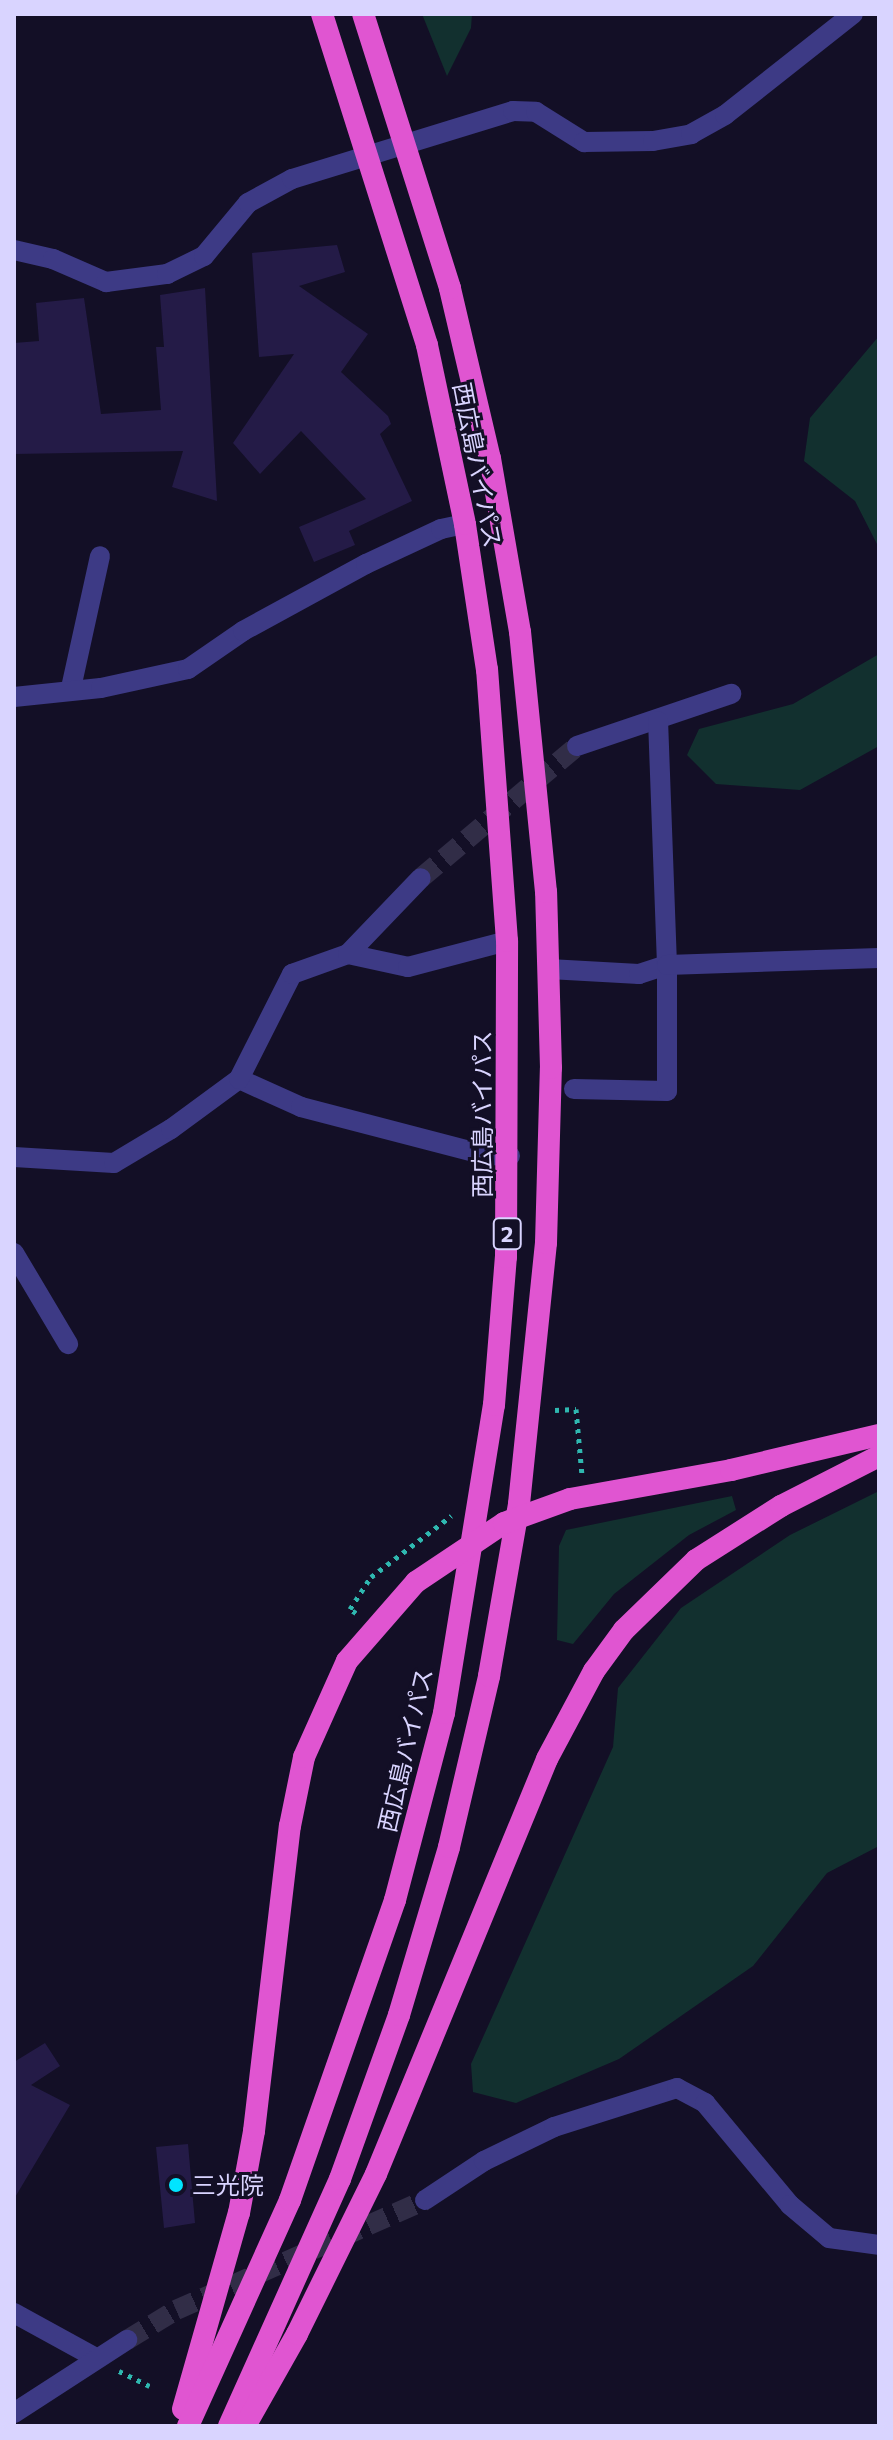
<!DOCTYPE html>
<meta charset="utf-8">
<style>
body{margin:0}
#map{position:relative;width:893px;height:2440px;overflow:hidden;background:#130f26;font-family:Commissioner,"Noto Sans JP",sans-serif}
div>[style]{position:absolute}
.green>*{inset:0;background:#12302f}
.building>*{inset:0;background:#241b47}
.minor-tunnel>*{height:20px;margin-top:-10px;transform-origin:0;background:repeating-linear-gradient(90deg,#312d47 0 20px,transparent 0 30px)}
.path>*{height:5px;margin-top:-2.5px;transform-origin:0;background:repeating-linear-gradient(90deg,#2fb8b0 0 4px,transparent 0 10px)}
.pedestrian>*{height:20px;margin:-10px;padding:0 10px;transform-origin:10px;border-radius:10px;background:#3d3a85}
.minor>*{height:20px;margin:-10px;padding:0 10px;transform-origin:10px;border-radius:10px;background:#3d3a85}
.trunk>*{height:22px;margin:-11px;padding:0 11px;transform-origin:11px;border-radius:11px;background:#e055d1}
.trunk-bridge>*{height:22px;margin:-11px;padding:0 11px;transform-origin:11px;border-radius:11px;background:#e055d1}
.dots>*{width:22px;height:22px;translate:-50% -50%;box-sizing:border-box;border:4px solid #130f26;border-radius:50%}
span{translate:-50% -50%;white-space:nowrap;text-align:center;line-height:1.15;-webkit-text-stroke:6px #130f26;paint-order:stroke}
.shield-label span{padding:2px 6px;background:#130f26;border:2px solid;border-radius:6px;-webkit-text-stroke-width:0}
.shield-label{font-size:22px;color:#d9d4ff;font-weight:700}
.street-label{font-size:24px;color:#d9d4ff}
.poi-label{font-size:24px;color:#d9d4ff}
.left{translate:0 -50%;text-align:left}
.frame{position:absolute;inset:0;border:16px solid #d9d4ff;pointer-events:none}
</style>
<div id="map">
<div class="green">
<div style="clip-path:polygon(422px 14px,472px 14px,471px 28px,447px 76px)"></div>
<div style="clip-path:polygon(879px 336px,879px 548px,855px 501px,804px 461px,810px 418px)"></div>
<div style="clip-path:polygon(879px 654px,879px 746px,800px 790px,716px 784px,687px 755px,699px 729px,793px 704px)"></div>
<div style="clip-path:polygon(879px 1491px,879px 1846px,827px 1873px,753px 1966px,619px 2059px,516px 2103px,473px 2092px,471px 2064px,613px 1747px,618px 1688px,681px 1608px,790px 1535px)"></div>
<div style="clip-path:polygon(732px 1496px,736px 1510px,689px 1535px,614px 1594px,573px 1644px,557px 1640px,559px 1546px,566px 1530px)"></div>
</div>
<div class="building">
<div style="clip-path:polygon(337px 245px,345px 272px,299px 286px,368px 334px,341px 372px,388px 416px,391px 424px,380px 434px,412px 501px,349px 531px,355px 545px,314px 562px,299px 527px,366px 499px,301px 431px,260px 474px,233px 443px,294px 354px,259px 357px,252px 253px)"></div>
<div style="clip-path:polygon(205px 288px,217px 501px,172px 487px,183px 451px,14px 454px,14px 343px,39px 341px,36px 303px,84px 298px,101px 414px,161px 410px,156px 347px,164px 347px,160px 295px)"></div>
<div style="clip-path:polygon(45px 2043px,60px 2066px,31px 2085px,70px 2105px,14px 2199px,14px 2062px)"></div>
<div style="clip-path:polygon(188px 2144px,195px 2223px,164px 2228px,156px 2147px)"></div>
</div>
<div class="minor-tunnel">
<div style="left:421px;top:878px;width:204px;rotate:-40.2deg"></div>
<div style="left:127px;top:2340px;width:57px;rotate:-31.5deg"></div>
<div style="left:176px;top:2310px;width:272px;rotate:-23.8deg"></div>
</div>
<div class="path">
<div style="left:555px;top:1410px;width:21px;rotate:-3deg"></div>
<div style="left:576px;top:1409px;width:66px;rotate:84.8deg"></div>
<div style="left:356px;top:1613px;width:7px;rotate:-146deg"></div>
<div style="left:350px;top:1609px;width:38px;rotate:-57deg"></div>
<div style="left:371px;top:1577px;width:101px;rotate:-37.3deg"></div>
<div style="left:119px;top:2371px;width:34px;rotate:26deg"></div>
</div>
<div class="pedestrian">
<div style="left:348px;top:954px;width:61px;rotate:12.2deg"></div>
<div style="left:408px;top:967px;width:102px;rotate:-14.7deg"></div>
<div style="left:239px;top:1079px;width:68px;rotate:24.3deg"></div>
<div style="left:301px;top:1107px;width:190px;rotate:14.6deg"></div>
<div style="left:485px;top:1155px;width:25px;rotate:2deg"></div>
</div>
<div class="minor">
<div style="left:14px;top:250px;width:40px;rotate:13deg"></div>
<div style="left:53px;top:259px;width:58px;rotate:23.5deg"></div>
<div style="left:106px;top:282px;width:62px;rotate:-7.5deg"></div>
<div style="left:167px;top:274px;width:41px;rotate:-25.9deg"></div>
<div style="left:204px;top:256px;width:69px;rotate:-50.3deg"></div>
<div style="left:248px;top:203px;width:50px;rotate:-28.6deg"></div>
<div style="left:292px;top:179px;width:231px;rotate:-17.1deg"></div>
<div style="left:513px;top:111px;width:23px;rotate:2deg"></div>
<div style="left:536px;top:112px;width:57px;rotate:32deg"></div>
<div style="left:584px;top:142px;width:69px;rotate:-0.8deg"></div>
<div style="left:653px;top:141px;width:39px;rotate:-10deg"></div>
<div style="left:691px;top:134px;width:39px;rotate:-29deg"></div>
<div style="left:725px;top:115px;width:163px;rotate:-38.3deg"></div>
<div style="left:71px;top:688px;width:135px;rotate:-77.6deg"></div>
<div style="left:14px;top:697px;width:87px;rotate:-5.9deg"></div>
<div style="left:101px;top:688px;width:89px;rotate:-12.3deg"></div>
<div style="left:188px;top:669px;width:67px;rotate:-34.6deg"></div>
<div style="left:243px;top:631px;width:140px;rotate:-28.6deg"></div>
<div style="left:366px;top:564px;width:83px;rotate:-25deg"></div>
<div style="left:441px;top:529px;width:25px;rotate:-12deg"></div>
<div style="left:577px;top:746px;width:163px;rotate:-18.7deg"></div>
<div style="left:549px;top:969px;width:90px;rotate:3.2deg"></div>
<div style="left:639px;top:974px;width:29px;rotate:-18deg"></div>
<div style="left:667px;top:965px;width:244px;rotate:-92.1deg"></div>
<div style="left:574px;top:1089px;width:93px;rotate:1.2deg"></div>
<div style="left:667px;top:1091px;width:126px;rotate:-90deg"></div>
<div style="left:667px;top:965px;width:212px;rotate:-1.9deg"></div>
<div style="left:14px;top:1157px;width:100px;rotate:3.4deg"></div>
<div style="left:114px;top:1163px;width:66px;rotate:-30.8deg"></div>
<div style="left:171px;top:1129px;width:84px;rotate:-36.3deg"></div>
<div style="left:239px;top:1079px;width:118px;rotate:-63.2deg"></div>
<div style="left:292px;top:974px;width:59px;rotate:-19.7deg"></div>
<div style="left:348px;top:954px;width:105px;rotate:-46.2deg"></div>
<div style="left:14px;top:1253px;width:106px;rotate:59.3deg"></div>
<div style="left:425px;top:2200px;width:71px;rotate:-33.5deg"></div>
<div style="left:484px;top:2161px;width:78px;rotate:-25.9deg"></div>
<div style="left:554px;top:2127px;width:129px;rotate:-17.6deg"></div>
<div style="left:677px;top:2088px;width:32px;rotate:28deg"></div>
<div style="left:705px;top:2103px;width:133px;rotate:50.2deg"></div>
<div style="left:790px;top:2205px;width:51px;rotate:40.2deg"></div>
<div style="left:829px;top:2238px;width:50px;rotate:8deg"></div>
<div style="left:14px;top:2313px;width:91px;rotate:28.8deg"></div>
<div style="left:14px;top:2413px;width:135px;rotate:-32.9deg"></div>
</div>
<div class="trunk">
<div style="left:570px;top:1499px;width:164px;rotate:-10.2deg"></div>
<div style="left:731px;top:1470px;width:152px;rotate:-13.3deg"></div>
<div style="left:183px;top:2409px;width:204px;rotate:-74.1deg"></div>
<div style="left:239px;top:2213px;width:83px;rotate:-79.6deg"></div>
<div style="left:254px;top:2131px;width:307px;rotate:-83.3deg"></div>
<div style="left:290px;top:1826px;width:70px;rotate:-78.5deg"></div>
<div style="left:304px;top:1757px;width:105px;rotate:-65.9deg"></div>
<div style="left:347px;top:1661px;width:105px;rotate:-48.9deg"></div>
<div style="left:188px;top:2426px;width:248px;rotate:-65.7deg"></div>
<div style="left:290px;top:2200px;width:318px;rotate:-70.7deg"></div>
<div style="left:395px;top:1900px;width:193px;rotate:-75.3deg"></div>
<div style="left:444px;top:1713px;width:312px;rotate:-80.8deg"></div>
<div style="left:494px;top:1405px;width:148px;rotate:-85.4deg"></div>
<div style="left:506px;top:1257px;width:316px;rotate:-89.8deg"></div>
<div style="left:507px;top:941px;width:272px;rotate:-94.2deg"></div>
<div style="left:487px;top:670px;width:148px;rotate:-98.6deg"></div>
<div style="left:465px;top:524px;width:183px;rotate:-102deg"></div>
<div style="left:427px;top:345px;width:347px;rotate:-107.6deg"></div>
<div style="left:229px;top:2426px;width:271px;rotate:-65.8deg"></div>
<div style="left:340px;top:2179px;width:174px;rotate:-70.2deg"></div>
<div style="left:399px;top:2015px;width:175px;rotate:-73.4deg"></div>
<div style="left:449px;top:1847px;width:176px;rotate:-76.8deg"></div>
<div style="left:489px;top:1676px;width:175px;rotate:-80.1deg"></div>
<div style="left:519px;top:1504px;width:262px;rotate:-84.1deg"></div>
<div style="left:546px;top:1243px;width:175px;rotate:-88.4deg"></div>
<div style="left:551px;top:1068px;width:176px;rotate:-91.6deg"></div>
<div style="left:546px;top:892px;width:261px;rotate:-95.7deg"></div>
<div style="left:520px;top:632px;width:176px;rotate:-99.8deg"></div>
<div style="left:490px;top:459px;width:176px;rotate:-103.2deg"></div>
<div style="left:450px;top:288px;width:287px;rotate:-107.6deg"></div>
<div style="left:245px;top:2426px;width:106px;rotate:-60.5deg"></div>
<div style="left:297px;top:2334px;width:178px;rotate:-63.7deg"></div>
<div style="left:376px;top:2174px;width:449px;rotate:-67.6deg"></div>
<div style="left:547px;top:1759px;width:100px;rotate:-61.9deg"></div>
<div style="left:594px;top:1671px;width:51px;rotate:-53.8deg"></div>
<div style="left:624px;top:1630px;width:100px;rotate:-44.2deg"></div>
<div style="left:696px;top:1560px;width:101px;rotate:-32.4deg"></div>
<div style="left:781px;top:1506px;width:110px;rotate:-27deg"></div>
</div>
<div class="trunk-bridge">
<div style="left:416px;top:1582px;width:106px;rotate:-33.8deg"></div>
<div style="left:504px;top:1523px;width:70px;rotate:-20deg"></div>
</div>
<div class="dots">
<div style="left:176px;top:2185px;background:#00e5ff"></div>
</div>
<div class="shield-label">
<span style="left:507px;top:1234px">2</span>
</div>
<div class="street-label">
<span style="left:478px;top:465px;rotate:79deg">西広島バイパス</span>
<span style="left:482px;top:1114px;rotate:-90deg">西広島バイパス</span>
<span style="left:405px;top:1750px;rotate:-77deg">西広島バイパス</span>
</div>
<div class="poi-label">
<span class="left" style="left:192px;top:2185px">三光院</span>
</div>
<div class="frame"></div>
</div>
